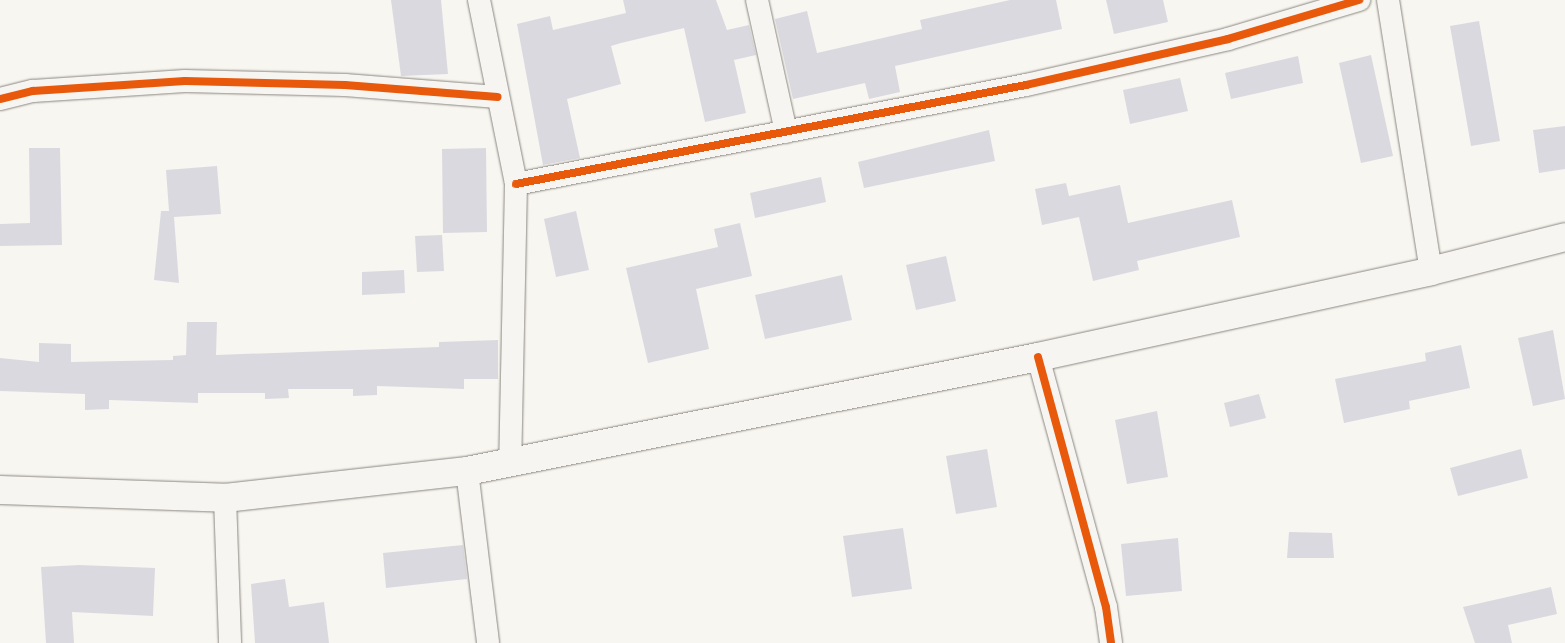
<!DOCTYPE html>
<style>
body{margin:0}
#map{position:relative;width:1565px;height:643px;overflow:hidden;background:#f8f6f0;font-family:Pangolin,sans-serif}
div>[style]{position:absolute}
.building>*{inset:0;background:#dbd9e0}
.roads{filter:drop-shadow(0 0 1px #8b8781) drop-shadow(0 0 1px #8b8781)}
.minor>*{height:22px;margin:-11px;padding:0 11px;transform-origin:11px;border-radius:11px;background:#f6f5f1}
.secondary>*{height:28px;margin:-14px;padding:0 14px;transform-origin:14px;border-radius:14px;background:#f6f5f1}
.cycleway>*{height:8px;margin:-4px;padding:0 4px;transform-origin:4px;border-radius:4px;background:#e8590c}
span{translate:-50% -50%;white-space:nowrap;text-align:center;line-height:1.15;-webkit-text-stroke:4px #fbf7ec;paint-order:stroke}
</style>
<div id="map">
<div class="building">
<div style="clip-path:polygon(391px 0,441px 0,448px 74px,401px 76px)"></div>
<div style="clip-path:polygon(623px 0,716px 0,727px 30px,749px 25px,756px 55px,734px 60px,746px 113px,705px 122px,684px 28px,621px 43px,611px 46px,621px 84px,567px 99px,580px 158px,543px 165px,517px 24px,550px 16px,553px 30px,626px 13px)"></div>
<div style="clip-path:polygon(1010px 0,1056px 0,1062px 29px,895px 66px,900px 92px,869px 99px,865px 83px,793px 99px,775px 19px,807px 11px,817px 53px,922px 29px,920px 20px)"></div>
<div style="clip-path:polygon(1106px 0,1163px 0,1168px 22px,1114px 34px)"></div>
<div style="clip-path:polygon(1479px 21px,1500px 141px,1471px 146px,1450px 26px)"></div>
<div style="clip-path:polygon(1371px 55px,1393px 156px,1361px 163px,1339px 63px)"></div>
<div style="clip-path:polygon(1298px 56px,1303px 83px,1231px 99px,1225px 73px)"></div>
<div style="clip-path:polygon(1180px 78px,1188px 111px,1130px 124px,1123px 90px)"></div>
<div style="clip-path:polygon(1565px 126px,1565px 169px,1539px 173px,1533px 130px)"></div>
<div style="clip-path:polygon(989px 130px,995px 161px,864px 188px,858px 162px)"></div>
<div style="clip-path:polygon(29px 148px,60px 148px,62px 245px,0 246px,0 224px,30px 223px)"></div>
<div style="clip-path:polygon(486px 148px,487px 232px,443px 233px,442px 149px)"></div>
<div style="clip-path:polygon(217px 166px,221px 214px,174px 217px,179px 283px,154px 280px,161px 211px,169px 211px,166px 170px)"></div>
<div style="clip-path:polygon(821px 177px,826px 202px,755px 218px,750px 193px)"></div>
<div style="clip-path:polygon(1066px 183px,1069px 196px,1120px 185px,1128px 223px,1232px 200px,1240px 237px,1137px 261px,1139px 270px,1093px 281px,1079px 217px,1042px 225px,1035px 189px)"></div>
<div style="clip-path:polygon(576px 211px,589px 270px,556px 277px,544px 219px)"></div>
<div style="clip-path:polygon(740px 223px,752px 276px,696px 289px,709px 349px,648px 363px,626px 268px,718px 247px,714px 229px)"></div>
<div style="clip-path:polygon(442px 235px,444px 271px,417px 272px,415px 236px)"></div>
<div style="clip-path:polygon(946px 256px,956px 301px,916px 310px,906px 265px)"></div>
<div style="clip-path:polygon(404px 270px,405px 293px,362px 295px,362px 272px)"></div>
<div style="clip-path:polygon(842px 275px,852px 320px,765px 339px,755px 295px)"></div>
<div style="clip-path:polygon(187px 322px,217px 322px,216px 355px,439px 347px,439px 342px,498px 340px,498px 379px,464px 379px,464px 389px,377px 386px,377px 395px,353px 396px,353px 389px,288px 389px,289px 398px,265px 399px,265px 393px,198px 393px,198px 403px,109px 400px,109px 409px,85px 410px,85px 394px,0 391px,0 358px,39px 362px,39px 343px,71px 344px,71px 362px,173px 360px,173px 356px,186px 355px)"></div>
<div style="clip-path:polygon(1553px 330px,1565px 399px,1533px 406px,1518px 338px)"></div>
<div style="clip-path:polygon(1461px 345px,1470px 388px,1409px 401px,1410px 409px,1344px 423px,1335px 379px,1426px 361px,1425px 353px)"></div>
<div style="clip-path:polygon(1259px 394px,1266px 418px,1230px 427px,1224px 403px)"></div>
<div style="clip-path:polygon(1157px 411px,1168px 477px,1127px 484px,1115px 420px)"></div>
<div style="clip-path:polygon(987px 449px,997px 507px,956px 514px,946px 456px)"></div>
<div style="clip-path:polygon(1521px 449px,1528px 478px,1458px 496px,1450px 468px)"></div>
<div style="clip-path:polygon(903px 528px,912px 589px,852px 597px,843px 536px)"></div>
<div style="clip-path:polygon(1289px 532px,1332px 533px,1334px 558px,1287px 558px)"></div>
<div style="clip-path:polygon(1178px 538px,1182px 591px,1126px 596px,1121px 544px)"></div>
<div style="clip-path:polygon(463px 545px,467px 579px,386px 588px,383px 553px)"></div>
<div style="clip-path:polygon(79px 565px,155px 568px,153px 616px,72px 612px,74px 643px,46px 643px,41px 567px)"></div>
<div style="clip-path:polygon(285px 579px,289px 607px,324px 602px,329px 643px,255px 643px,251px 584px)"></div>
<div style="clip-path:polygon(1551px 587px,1557px 614px,1508px 625px,1512px 643px,1475px 643px,1463px 607px)"></div>
</div>
<div class="roads">
<div class="minor">
<div style="left:479px;top:0;width:188px;rotate:78.6deg"></div>
<div style="left:516px;top:184px;width:279px;rotate:91.2deg"></div>
<div style="left:757px;top:0;width:135px;rotate:77.6deg"></div>
<div style="left:1388px;top:0;width:274px;rotate:81deg"></div>
<div style="left:0;top:99px;width:34px;rotate:-14deg"></div>
<div style="left:33px;top:91px;width:152px;rotate:-3.8deg"></div>
<div style="left:185px;top:81px;width:160px;rotate:1.4deg"></div>
<div style="left:345px;top:85px;width:153px;rotate:4.5deg"></div>
<div style="left:516px;top:184px;width:520px;rotate:-10.99deg"></div>
<div style="left:1026px;top:85px;width:207px;rotate:-12.8deg"></div>
<div style="left:1228px;top:39px;width:137px;rotate:-16.6deg"></div>
<div style="left:1038px;top:357px;width:259px;rotate:74.8deg"></div>
<div style="left:1106px;top:607px;width:36px;rotate:82deg"></div>
<div style="left:467px;top:471px;width:173px;rotate:83deg"></div>
<div style="left:225px;top:498px;width:145px;rotate:88deg"></div>
</div>
<div class="secondary">
<div style="left:0;top:490px;width:225px;rotate:2deg"></div>
<div style="left:225px;top:498px;width:244px;rotate:-6.4deg"></div>
<div style="left:467px;top:471px;width:582px;rotate:-11.29deg"></div>
<div style="left:1038px;top:357px;width:402px;rotate:-12.3deg"></div>
<div style="left:1431px;top:271px;width:138px;rotate:-14.2deg"></div>
</div>
</div>
<div class="cycleway">
<div style="left:0;top:99px;width:34px;rotate:-14deg"></div>
<div style="left:33px;top:91px;width:152px;rotate:-3.8deg"></div>
<div style="left:185px;top:81px;width:160px;rotate:1.4deg"></div>
<div style="left:345px;top:85px;width:153px;rotate:4.5deg"></div>
<div style="left:516px;top:184px;width:520px;rotate:-10.99deg"></div>
<div style="left:1026px;top:85px;width:207px;rotate:-12.8deg"></div>
<div style="left:1228px;top:39px;width:137px;rotate:-16.6deg"></div>
<div style="left:1038px;top:357px;width:259px;rotate:74.8deg"></div>
<div style="left:1106px;top:607px;width:36px;rotate:82deg"></div>
</div>
</div>
